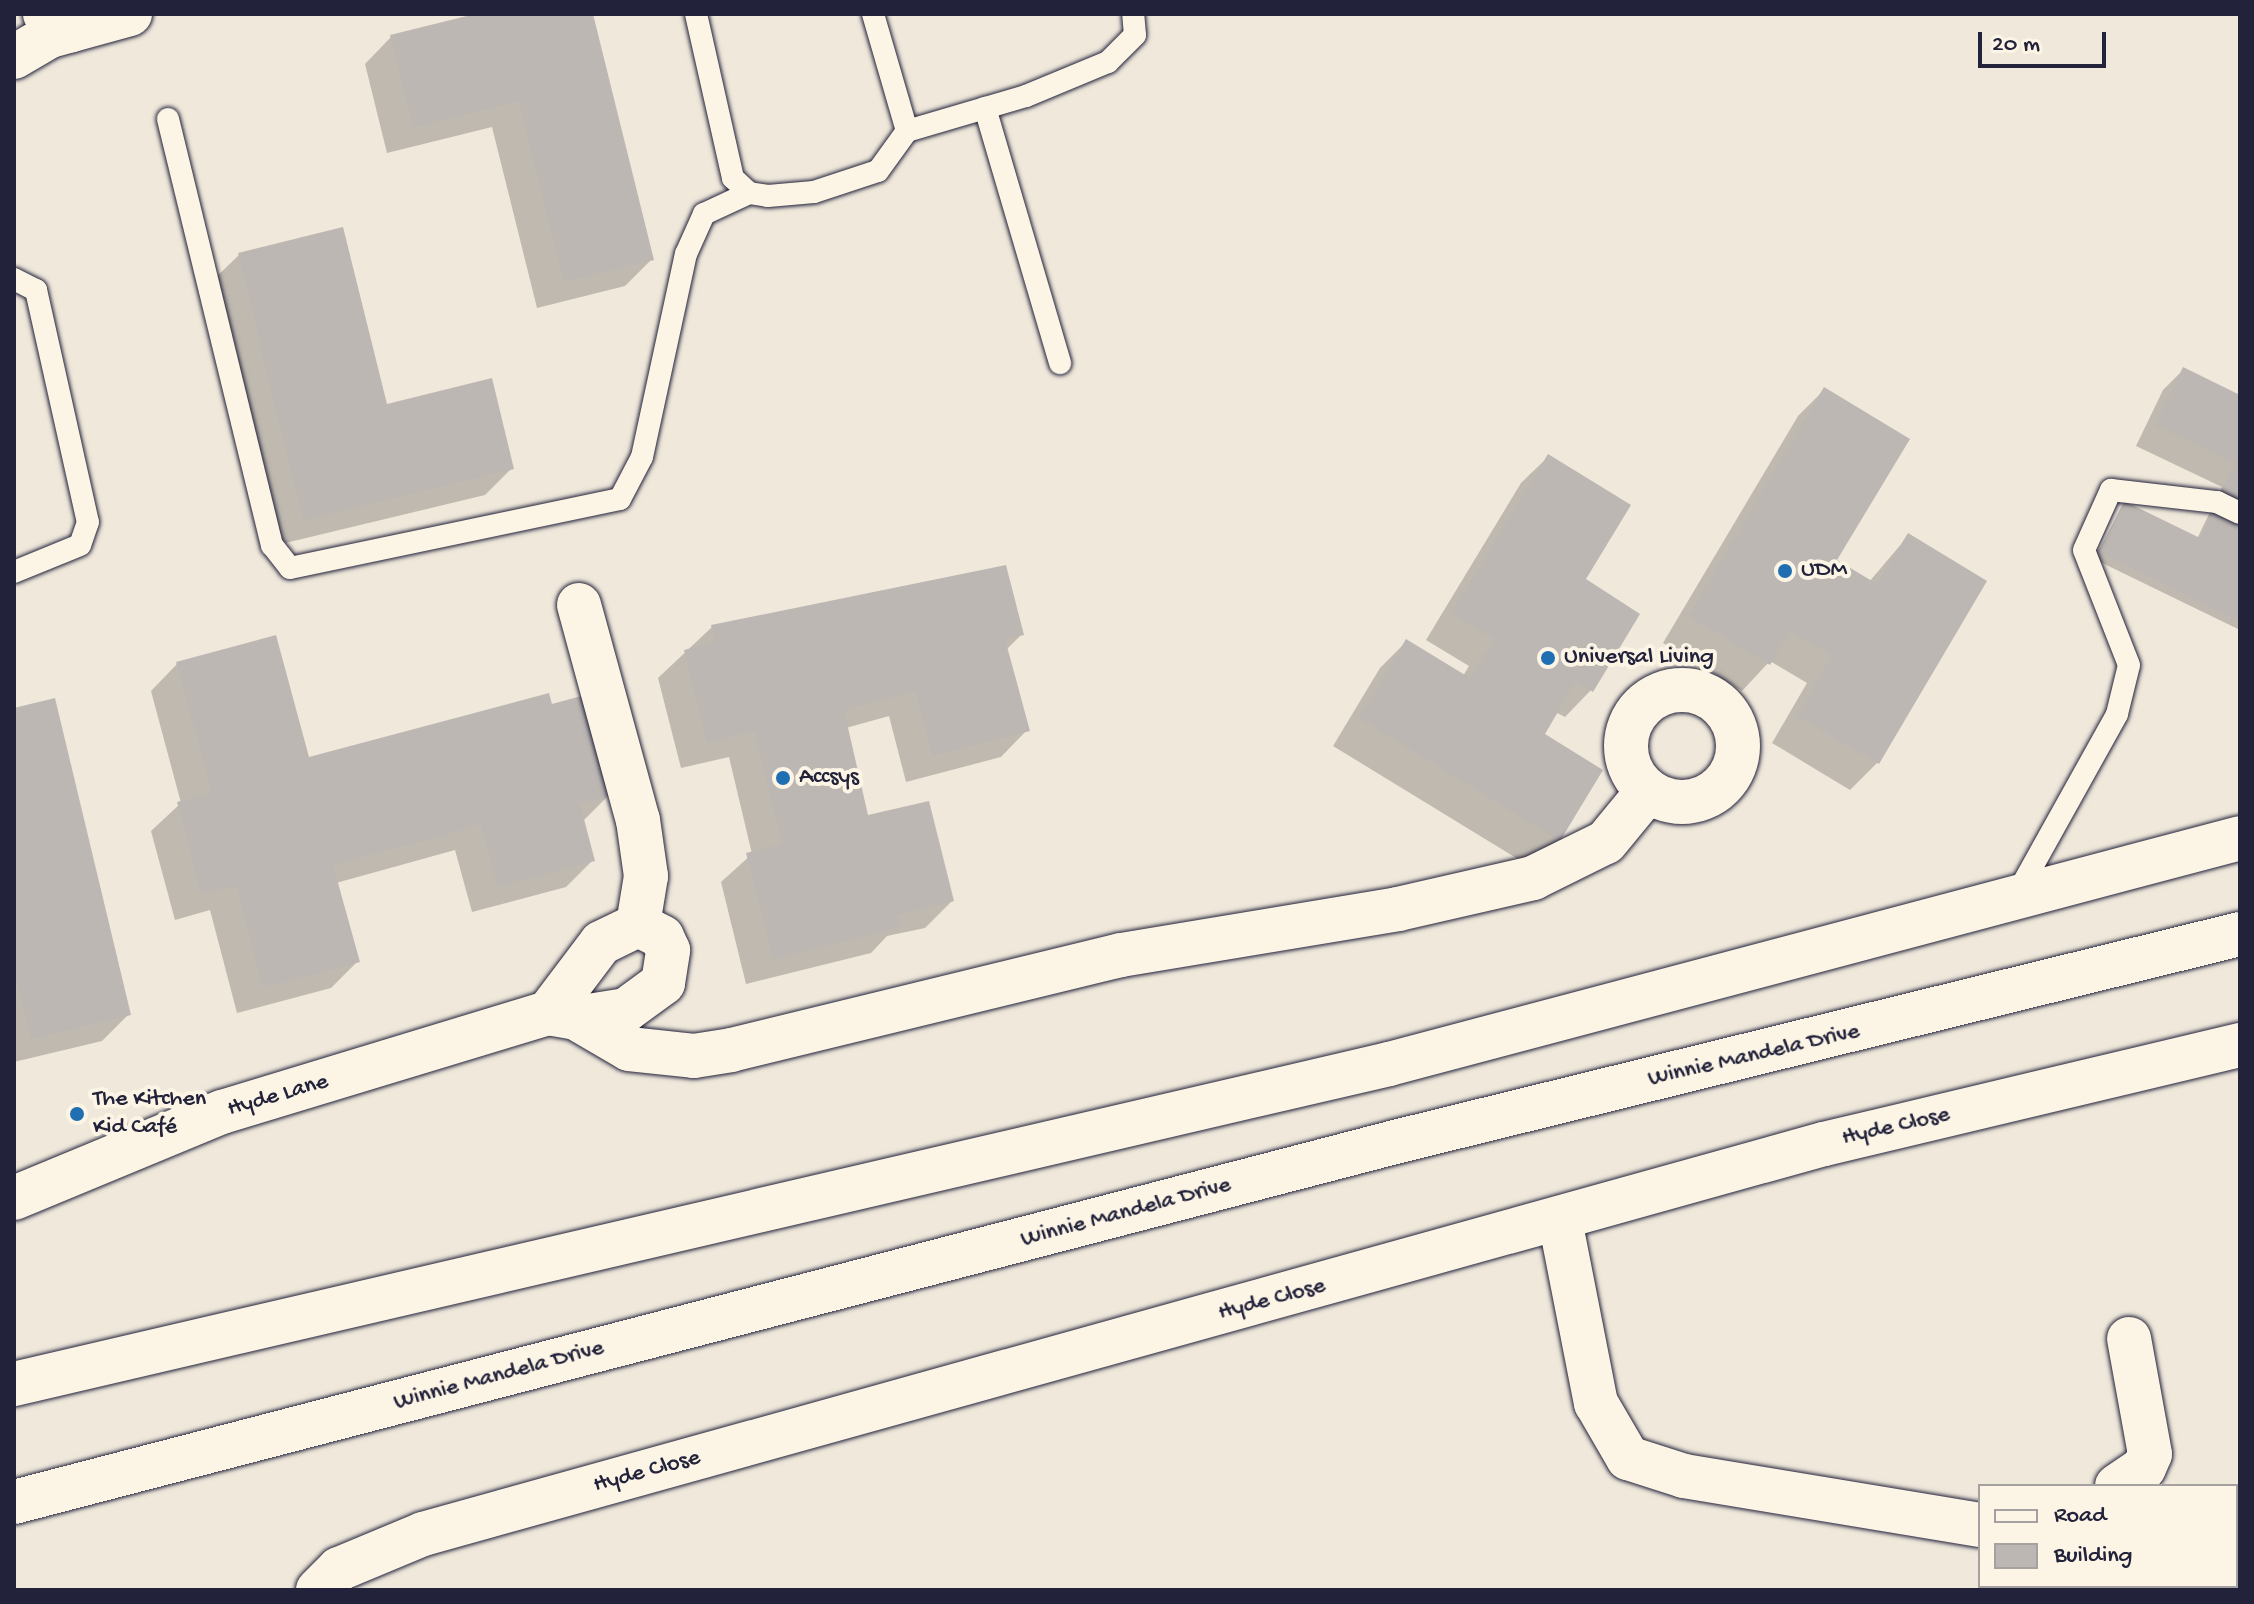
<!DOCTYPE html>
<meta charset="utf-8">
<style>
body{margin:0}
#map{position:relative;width:2254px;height:1604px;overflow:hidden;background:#efe8db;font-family:"Gochi Hand",sans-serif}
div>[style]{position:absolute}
.shadow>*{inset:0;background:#0003}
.building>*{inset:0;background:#bcb7b3}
.roads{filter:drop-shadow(0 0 2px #22223b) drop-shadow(0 0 2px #22223b)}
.service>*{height:22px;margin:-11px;padding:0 11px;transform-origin:11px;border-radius:11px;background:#fcf5e5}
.minor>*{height:44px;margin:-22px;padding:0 22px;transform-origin:22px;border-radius:22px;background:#fcf5e5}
.minor>.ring{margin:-22px;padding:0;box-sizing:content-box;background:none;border:44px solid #fcf5e5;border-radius:50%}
.secondary>*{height:44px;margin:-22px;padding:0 22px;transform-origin:22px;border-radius:22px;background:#fcf5e5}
.primary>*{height:44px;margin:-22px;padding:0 22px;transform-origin:22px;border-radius:22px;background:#fcf5e5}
.dots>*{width:22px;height:22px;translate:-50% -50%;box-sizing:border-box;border:4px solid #fcf5e5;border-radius:50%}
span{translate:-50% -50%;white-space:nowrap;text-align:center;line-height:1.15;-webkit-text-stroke:8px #fcf5e5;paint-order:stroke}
.poi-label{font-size:24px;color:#22223b}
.left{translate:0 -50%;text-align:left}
.street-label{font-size:24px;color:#22223b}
.frame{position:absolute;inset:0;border:16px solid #22223b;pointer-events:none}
.legend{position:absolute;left:1978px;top:1484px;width:260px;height:104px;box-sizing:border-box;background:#fcf5e5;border:2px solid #a5a1a1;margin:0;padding:10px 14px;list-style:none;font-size:24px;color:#22223b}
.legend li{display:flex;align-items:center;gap:16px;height:40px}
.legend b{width:40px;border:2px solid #a5a1a1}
.scale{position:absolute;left:1978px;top:32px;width:128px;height:36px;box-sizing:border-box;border:4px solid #22223b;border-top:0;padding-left:10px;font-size:24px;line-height:28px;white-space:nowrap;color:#22223b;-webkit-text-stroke:6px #fcf5e5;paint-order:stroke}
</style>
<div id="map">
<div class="shadow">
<div style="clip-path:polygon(483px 14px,591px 14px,652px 259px,625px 286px,537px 308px,492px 127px,387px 153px,365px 64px,391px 37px)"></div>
<div style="clip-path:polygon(239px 255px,385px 406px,512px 468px,485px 495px,277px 545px,212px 281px)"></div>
<div style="clip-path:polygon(2183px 370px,2240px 398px,2240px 630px,2094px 559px,2124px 503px,2197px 539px,2222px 487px,2136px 446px,2163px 390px)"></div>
<div style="clip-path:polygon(1824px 390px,1834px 561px,1869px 582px,1908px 536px,1984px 582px,1877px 763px,1850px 790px,1772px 743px,1807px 683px,1770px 661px,1742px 691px,1663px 643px,1798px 416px)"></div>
<div style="clip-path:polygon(1548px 457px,1583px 580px,1591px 690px,1565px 717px,1555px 712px,1542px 734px,1600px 771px,1558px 840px,1531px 867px,1333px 746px,1380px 668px,1407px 641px,1463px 676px,1469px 666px,1426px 640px,1521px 483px)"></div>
<div style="clip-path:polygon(712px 627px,1022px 634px,1006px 650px,1027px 730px,1001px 757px,906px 782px,889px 716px,846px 728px,866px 818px,952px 901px,925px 928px,887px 936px,871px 953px,746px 984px,721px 882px,752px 854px,729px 757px,681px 768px,658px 678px)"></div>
<div style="clip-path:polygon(177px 664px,307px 760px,551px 707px,610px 794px,583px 821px,593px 860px,566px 887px,472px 912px,455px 850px,336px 883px,358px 961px,331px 988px,237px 1013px,210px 910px,175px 920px,151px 831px,181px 803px,151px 691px)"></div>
<div style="clip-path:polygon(14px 710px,128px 1015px,102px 1041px,14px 1062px)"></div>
</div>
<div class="building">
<div style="clip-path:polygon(475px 14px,593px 14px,654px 260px,564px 282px,519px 101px,413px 127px,390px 35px)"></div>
<div style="clip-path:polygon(343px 227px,387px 404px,492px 378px,514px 469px,303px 520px,238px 253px)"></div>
<div style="clip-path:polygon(2183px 367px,2240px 395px,2240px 621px,2099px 552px,2124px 501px,2200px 538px,2235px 463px,2155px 425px)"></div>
<div style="clip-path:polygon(1824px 387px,1910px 439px,1837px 560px,1877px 584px,1908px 533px,1987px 581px,1879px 764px,1797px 716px,1832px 656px,1791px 631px,1770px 665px,1688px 616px)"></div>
<div style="clip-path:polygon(1548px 454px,1631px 505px,1586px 579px,1640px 614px,1593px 692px,1576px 681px,1545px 734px,1603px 770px,1560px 841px,1359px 718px,1406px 639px,1470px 678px,1494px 639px,1451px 613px)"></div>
<div style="clip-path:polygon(1006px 565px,1024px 635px,1005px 639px,1030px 731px,932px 756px,915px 691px,844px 710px,868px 815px,929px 801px,954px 901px,897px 915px,900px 927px,773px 959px,746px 853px,782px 844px,755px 731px,707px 743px,684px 650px,715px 642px,711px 625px)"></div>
<div style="clip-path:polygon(276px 635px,309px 757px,549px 693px,552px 704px,585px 695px,612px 794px,580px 804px,595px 861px,498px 886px,481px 825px,333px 865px,360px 962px,263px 988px,236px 885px,201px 894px,177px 802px,212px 793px,176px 662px)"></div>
<div style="clip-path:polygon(55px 698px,131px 1015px,31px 1039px,14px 968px,14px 708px)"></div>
</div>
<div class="roads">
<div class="service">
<div style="left:696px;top:14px;width:168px;rotate:77.3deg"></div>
<div style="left:733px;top:178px;width:22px;rotate:43deg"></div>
<div style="left:749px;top:193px;width:19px;rotate:9deg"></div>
<div style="left:768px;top:196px;width:46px;rotate:-5deg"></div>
<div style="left:814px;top:192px;width:67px;rotate:-18.2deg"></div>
<div style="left:878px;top:171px;width:49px;rotate:-54.1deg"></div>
<div style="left:907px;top:131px;width:124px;rotate:-16.4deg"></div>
<div style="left:1026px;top:96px;width:89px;rotate:-22.5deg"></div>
<div style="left:1108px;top:62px;width:38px;rotate:-45deg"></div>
<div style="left:1135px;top:35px;width:21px;rotate:-95deg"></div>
<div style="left:873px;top:14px;width:122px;rotate:73.8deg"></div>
<div style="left:985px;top:108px;width:266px;rotate:73.6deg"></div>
<div style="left:168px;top:119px;width:439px;rotate:76.3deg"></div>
<div style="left:272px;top:545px;width:29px;rotate:52deg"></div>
<div style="left:290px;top:568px;width:337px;rotate:-11.8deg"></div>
<div style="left:620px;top:499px;width:47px;rotate:-62.4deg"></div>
<div style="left:642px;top:457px;width:208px;rotate:-77.8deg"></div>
<div style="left:686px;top:254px;width:44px;rotate:-65.8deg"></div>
<div style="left:704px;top:214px;width:50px;rotate:-25deg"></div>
<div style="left:14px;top:279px;width:25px;rotate:27deg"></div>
<div style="left:36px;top:290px;width:238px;rotate:77.4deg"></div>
<div style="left:88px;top:522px;width:24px;rotate:109deg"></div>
<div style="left:80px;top:545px;width:71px;rotate:157.8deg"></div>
<div style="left:2017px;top:894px;width:206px;rotate:-60.9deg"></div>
<div style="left:2117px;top:714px;width:50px;rotate:-76.2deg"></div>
<div style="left:2129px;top:665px;width:123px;rotate:-111.4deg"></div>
<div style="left:2084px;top:550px;width:66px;rotate:-65.8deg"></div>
<div style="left:2111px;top:490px;width:107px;rotate:6.5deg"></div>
<div style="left:2217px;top:502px;width:25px;rotate:26deg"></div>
</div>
<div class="minor">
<div style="left:14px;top:57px;width:42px;rotate:-30.3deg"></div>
<div style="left:50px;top:36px;width:83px;rotate:-15.4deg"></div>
<div style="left:579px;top:605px;width:223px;rotate:74.7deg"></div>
<div style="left:638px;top:820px;width:57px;rotate:81.9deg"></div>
<div style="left:646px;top:876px;width:50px;rotate:99.3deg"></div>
<div class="ring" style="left:1626px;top:690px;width:68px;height:68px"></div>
<div style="left:576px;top:1018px;width:61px;rotate:30.3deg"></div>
<div style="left:629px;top:1049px;width:65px;rotate:6.1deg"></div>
<div style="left:694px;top:1056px;width:37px;rotate:-9deg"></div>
<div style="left:731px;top:1050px;width:401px;rotate:-13.7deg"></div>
<div style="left:1121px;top:955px;width:281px;rotate:-9.4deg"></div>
<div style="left:1398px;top:909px;width:139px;rotate:-12.9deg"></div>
<div style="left:1533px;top:878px;width:81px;rotate:-26.3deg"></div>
<div style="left:1606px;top:842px;width:66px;rotate:-50.5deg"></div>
<div style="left:14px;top:1198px;width:225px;rotate:-22.5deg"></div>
<div style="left:222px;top:1112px;width:341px;rotate:-16.9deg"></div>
<div style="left:548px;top:1013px;width:28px;rotate:10deg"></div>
<div style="left:576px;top:1018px;width:51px;rotate:-9.1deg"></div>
<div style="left:626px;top:1010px;width:46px;rotate:-36.1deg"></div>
<div style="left:663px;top:983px;width:33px;rotate:-81deg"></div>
<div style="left:668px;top:950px;width:14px;rotate:-115deg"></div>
<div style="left:662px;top:937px;width:27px;rotate:-153deg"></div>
<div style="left:638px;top:925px;width:41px;rotate:154.1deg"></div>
<div style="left:601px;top:943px;width:88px;rotate:127.1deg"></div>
<div style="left:1560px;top:1220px;width:187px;rotate:78.9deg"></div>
<div style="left:1596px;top:1403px;width:64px;rotate:59.8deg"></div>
<div style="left:1628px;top:1458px;width:59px;rotate:17.8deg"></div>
<div style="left:1684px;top:1476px;width:300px;rotate:9.4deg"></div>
<div style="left:2117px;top:1486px;width:32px;rotate:-34deg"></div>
<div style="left:2144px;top:1468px;width:15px;rotate:-67deg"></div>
<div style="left:2150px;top:1454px;width:117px;rotate:-100.3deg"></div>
<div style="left:318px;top:1590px;width:30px;rotate:-45deg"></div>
<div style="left:339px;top:1569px;width:91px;rotate:-22.6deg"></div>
<div style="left:423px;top:1534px;width:1454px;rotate:-15.56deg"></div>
<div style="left:1824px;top:1144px;width:428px;rotate:-13.4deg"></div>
</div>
<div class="secondary">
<div style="left:45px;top:14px;width:31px;rotate:32deg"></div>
</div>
<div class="primary">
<div style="left:14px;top:1384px;width:1412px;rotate:-13.1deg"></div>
<div style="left:1389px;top:1064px;width:880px;rotate:-14.87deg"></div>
<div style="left:14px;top:1502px;width:1435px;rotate:-14.61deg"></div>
<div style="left:1403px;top:1140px;width:862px;rotate:-13.83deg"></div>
</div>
</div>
<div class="dots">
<div style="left:1785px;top:571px;background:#1f6fb2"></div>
<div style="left:1548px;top:658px;background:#1f6fb2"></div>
<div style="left:783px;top:778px;background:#1f6fb2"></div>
<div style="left:77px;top:1114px;background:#1f6fb2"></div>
</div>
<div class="poi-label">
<span class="left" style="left:1801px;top:571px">UDM</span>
<span class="left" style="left:1564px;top:658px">Universal Living</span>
<span class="left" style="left:799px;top:778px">Accsys</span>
<span class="left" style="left:93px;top:1114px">The Kitchen<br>Kid Café</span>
</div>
<div class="street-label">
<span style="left:1754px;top:1056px;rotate:-13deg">Winnie Mandela Drive</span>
<span style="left:278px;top:1096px;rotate:-16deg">Hyde Lane</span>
<span style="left:1896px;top:1127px;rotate:-13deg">Hyde Close</span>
<span style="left:1126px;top:1213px;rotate:-15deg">Winnie Mandela Drive</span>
<span style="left:1272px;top:1300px;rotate:-15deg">Hyde Close</span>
<span style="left:499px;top:1376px;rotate:-15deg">Winnie Mandela Drive</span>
<span style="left:647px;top:1472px;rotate:-15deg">Hyde Close</span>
</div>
<div class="frame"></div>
<ul class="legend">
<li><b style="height:10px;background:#fcf5e5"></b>Road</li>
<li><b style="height:22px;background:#bcb7b3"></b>Building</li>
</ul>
<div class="scale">20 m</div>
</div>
